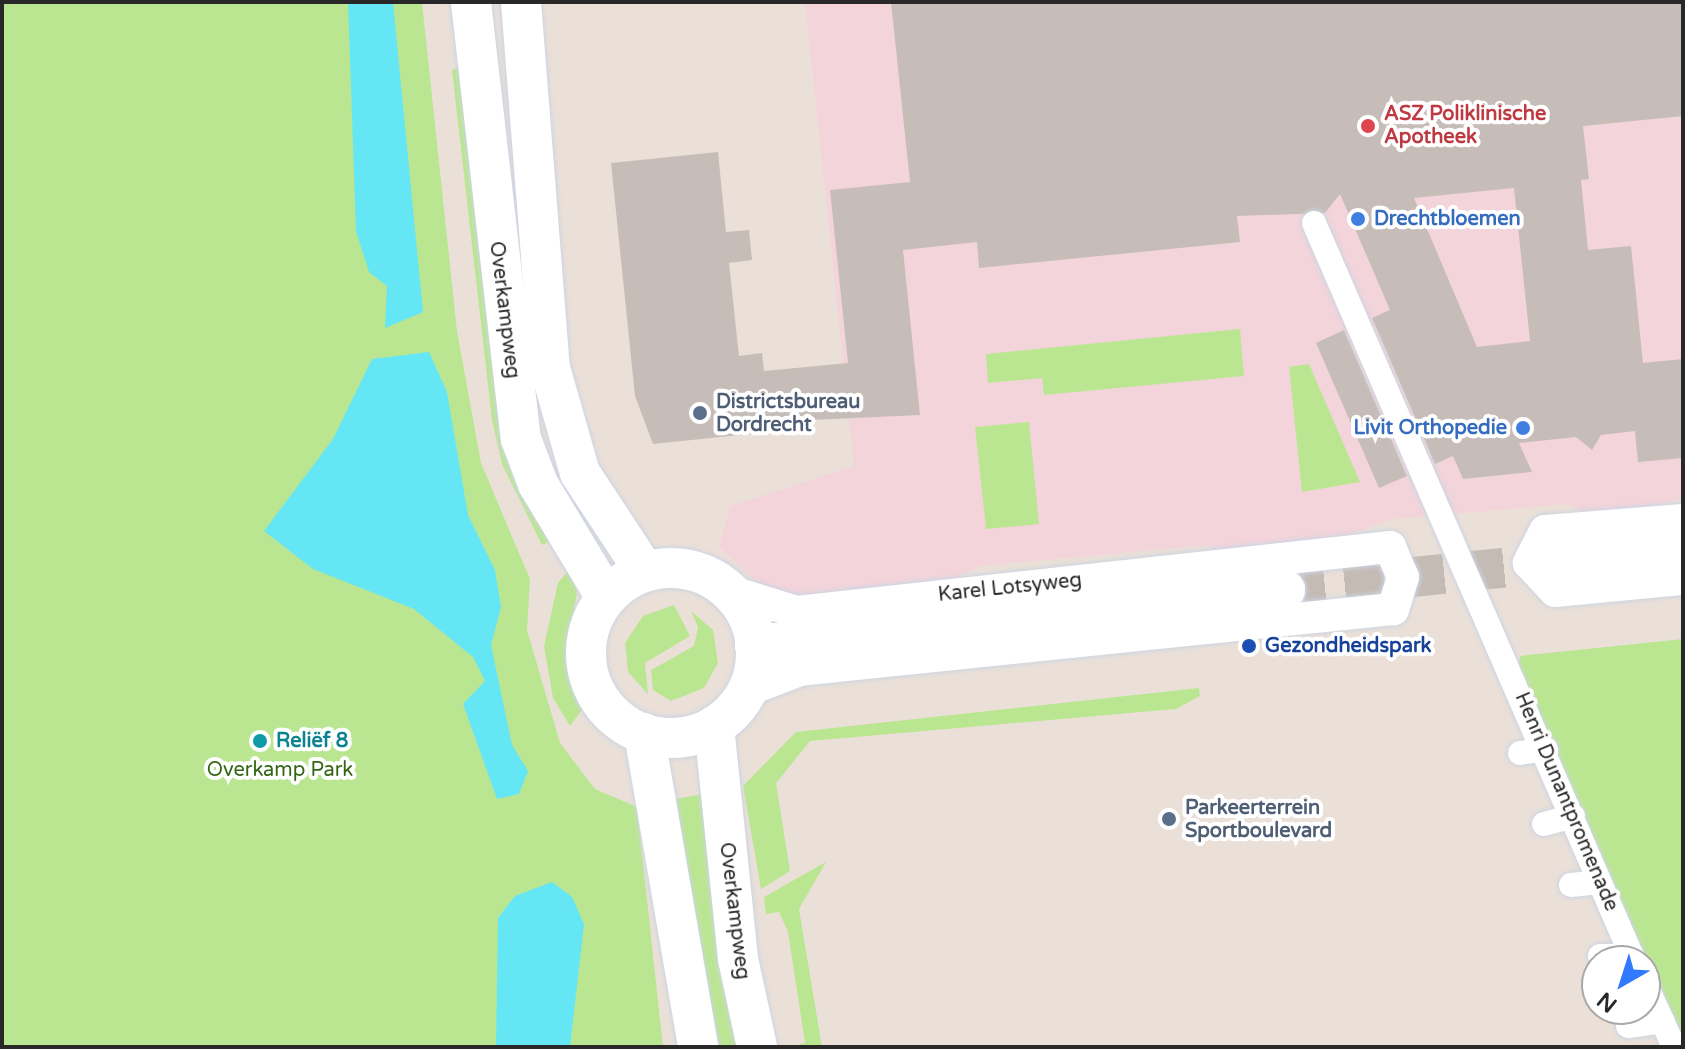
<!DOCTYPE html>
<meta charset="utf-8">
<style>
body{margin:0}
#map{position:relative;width:1685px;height:1049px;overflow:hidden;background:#ebe0d8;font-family:"Varela Round",sans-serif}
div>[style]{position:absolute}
.medical>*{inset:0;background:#f3d4db}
.green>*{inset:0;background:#bbe691}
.water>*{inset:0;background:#64e6f5}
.building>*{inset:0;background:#c6bdb8}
.tertiary-tunnel>*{height:40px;margin-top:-20px;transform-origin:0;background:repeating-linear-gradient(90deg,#c4bbb5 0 40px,transparent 0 60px)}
.roads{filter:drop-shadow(0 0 2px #cdd5e2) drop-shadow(0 0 2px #cdd5e2)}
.pedestrian>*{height:24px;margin:-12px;padding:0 12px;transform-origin:12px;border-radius:12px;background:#fff}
.minor>*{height:32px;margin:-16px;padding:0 16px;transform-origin:16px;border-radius:16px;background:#fff}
.tertiary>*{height:40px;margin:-20px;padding:0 20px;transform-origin:20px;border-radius:20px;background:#fff}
.tertiary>.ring{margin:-20px;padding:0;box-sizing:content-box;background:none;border:40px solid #fff;border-radius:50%}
.dots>*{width:22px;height:22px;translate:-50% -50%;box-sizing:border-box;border:4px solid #fff;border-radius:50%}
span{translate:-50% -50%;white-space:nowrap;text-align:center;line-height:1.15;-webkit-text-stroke:8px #fff;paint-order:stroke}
.health-label{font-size:20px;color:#be3a42;font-weight:700}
.left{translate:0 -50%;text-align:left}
.shop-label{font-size:20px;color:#366cbe;font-weight:700}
.right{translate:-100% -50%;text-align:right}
.street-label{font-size:20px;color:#282828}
.service-label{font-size:20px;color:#4e5e75;font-weight:700}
.transit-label{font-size:20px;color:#164399;font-weight:700}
.culture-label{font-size:20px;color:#0d838f;font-weight:700}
.park-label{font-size:20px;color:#346715}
.frame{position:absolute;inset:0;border:4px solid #282828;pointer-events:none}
.north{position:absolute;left:1581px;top:945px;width:80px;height:80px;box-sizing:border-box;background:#fff;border:2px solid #a9a9a9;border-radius:50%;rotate:219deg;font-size:22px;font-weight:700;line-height:32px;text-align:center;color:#282828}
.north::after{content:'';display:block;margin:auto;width:28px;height:36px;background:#3179ff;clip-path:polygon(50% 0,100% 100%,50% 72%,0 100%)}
</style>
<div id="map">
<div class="medical">
<div style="clip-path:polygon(805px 2px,1683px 2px,1683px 498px,1595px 520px,1569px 504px,1394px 519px,1338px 538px,1223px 557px,1208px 545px,981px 566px,941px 584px,798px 600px,768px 592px,719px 547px,730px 506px,854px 466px)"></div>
</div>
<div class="green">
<div style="clip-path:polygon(2px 2px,422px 2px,457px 331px,481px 463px,530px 579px,527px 630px,560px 743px,595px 789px,637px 807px,663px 1047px,2px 1047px)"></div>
<div style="clip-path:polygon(465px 65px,557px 538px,542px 545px,502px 464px,492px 420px,452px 70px)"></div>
<div style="clip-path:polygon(1240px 329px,1244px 376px,1044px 395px,1042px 378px,988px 383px,986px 354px)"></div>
<div style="clip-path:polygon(1309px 364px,1360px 482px,1302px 492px,1289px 367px)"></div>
<div style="clip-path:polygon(1029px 422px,1039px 524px,986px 529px,975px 427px)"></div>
<div style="clip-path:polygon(571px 567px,577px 593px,565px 660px,582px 710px,570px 726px,553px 698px,544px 646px,558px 583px)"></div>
<div style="clip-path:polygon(674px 605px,690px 636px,645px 663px,648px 694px,628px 672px,625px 643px,643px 616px)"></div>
<div style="clip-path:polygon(691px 611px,713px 630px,718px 663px,704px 688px,671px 701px,653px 690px,651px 670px,694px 646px,698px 627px)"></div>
<div style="clip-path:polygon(1683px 639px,1683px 1040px,1518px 670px,1520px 656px)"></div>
<div style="clip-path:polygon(1199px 688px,1200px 696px,1176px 709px,810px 741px,776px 783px,790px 871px,761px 889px,743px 786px,796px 732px)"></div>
<div style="clip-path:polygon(710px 793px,739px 1047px,716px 1047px,670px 800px)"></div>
<div style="clip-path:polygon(826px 862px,799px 909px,822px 1047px,789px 1047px,805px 1043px,788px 932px,779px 912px,766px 914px,764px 897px)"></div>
</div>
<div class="water">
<div style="clip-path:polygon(348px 2px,393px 2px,423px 312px,385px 328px,387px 286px,369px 272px,356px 231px)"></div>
<div style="clip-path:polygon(429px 352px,447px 392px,468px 515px,495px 570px,501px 607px,491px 645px,512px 745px,528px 771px,519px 794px,497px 799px,463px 704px,485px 681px,473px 657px,414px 609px,313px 569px,264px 531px,333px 439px,372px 359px)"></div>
<div style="clip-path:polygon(552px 882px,572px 897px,584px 924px,570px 1047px,496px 1047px,498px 918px,515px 896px)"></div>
</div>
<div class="building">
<div style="clip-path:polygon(evenodd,891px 2px,1683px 2px,1683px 116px,1583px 126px,1589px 179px,1581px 180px,1588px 250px,1631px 246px,1643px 363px,1683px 359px,1683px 458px,1638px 462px,1635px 431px,1601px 435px,1592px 450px,1576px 437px,1519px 443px,1532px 472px,1463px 479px,1453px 456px,1435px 464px,1372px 318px,1390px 310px,1340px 194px,1325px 213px,1237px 216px,1240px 242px,979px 268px,977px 242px,903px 250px,920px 415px,769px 422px,770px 432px,653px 444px,635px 396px,611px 163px,718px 152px,726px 232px,749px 230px,752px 260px,729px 263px,739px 356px,762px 353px,764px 371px,848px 363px,830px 190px,910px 182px,891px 2px,1514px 188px,1530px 341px,1477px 347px,1414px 198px,1514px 188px)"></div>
<div style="clip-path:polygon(1344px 330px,1407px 476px,1379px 488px,1316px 343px)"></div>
</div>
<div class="tertiary-tunnel">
<div style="left:1285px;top:590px;width:277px;rotate:-5.8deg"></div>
</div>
<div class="roads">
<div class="pedestrian">
<div style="left:1314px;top:223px;width:804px;rotate:66.56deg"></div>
<div style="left:1520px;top:753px;width:26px;rotate:-9deg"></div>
<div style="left:1544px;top:824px;width:30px;rotate:-15deg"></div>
<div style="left:1571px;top:885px;width:28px;rotate:-6deg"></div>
<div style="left:1600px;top:956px;width:32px"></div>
<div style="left:1645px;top:983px;width:70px;rotate:65.6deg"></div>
<div style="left:1628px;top:1026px;width:35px;rotate:-8deg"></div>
</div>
<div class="minor">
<div style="left:1683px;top:520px;width:138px;rotate:175.4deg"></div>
<div style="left:1545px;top:531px;width:36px;rotate:117deg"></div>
<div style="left:1529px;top:563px;width:38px;rotate:47deg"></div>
<div style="left:1555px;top:591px;width:129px;rotate:-5.4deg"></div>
<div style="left:729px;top:591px;width:71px;rotate:17.2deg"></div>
<div style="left:797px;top:612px;width:597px;rotate:-6.26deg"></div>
<div style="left:1390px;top:547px;width:33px;rotate:67deg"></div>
<div style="left:1403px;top:577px;width:34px;rotate:107deg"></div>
<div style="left:1393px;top:609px;width:596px;rotate:174.13deg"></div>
<div style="left:800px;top:670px;width:56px;rotate:159deg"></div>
</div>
<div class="tertiary">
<div style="left:471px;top:2px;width:440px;rotate:83.5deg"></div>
<div style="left:521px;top:439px;width:48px;rotate:69.3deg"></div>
<div style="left:538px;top:484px;width:132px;rotate:59deg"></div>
<div style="left:521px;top:2px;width:367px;rotate:85.5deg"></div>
<div style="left:550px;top:368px;width:109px;rotate:74.1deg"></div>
<div style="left:580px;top:473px;width:118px;rotate:56.7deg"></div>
<div style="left:1561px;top:562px;width:123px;rotate:-6.1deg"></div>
<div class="ring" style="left:586px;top:568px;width:130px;height:130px"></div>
<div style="left:755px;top:645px;width:533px;rotate:-5.92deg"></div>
<div style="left:714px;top:726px;width:234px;rotate:84.1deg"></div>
<div style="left:738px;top:959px;width:90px;rotate:77.8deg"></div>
<div style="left:644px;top:733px;width:319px;rotate:80.2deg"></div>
</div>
</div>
<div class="dots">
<div style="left:1368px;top:126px;background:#e0444e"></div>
<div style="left:1358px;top:219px;background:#3f7fe0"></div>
<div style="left:700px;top:413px;background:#5c6f8a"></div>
<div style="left:1523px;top:428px;background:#3f7fe0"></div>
<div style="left:1249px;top:646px;background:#1a4fb4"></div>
<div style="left:260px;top:741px;background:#0f9aa8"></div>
<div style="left:1169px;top:819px;background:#5c6f8a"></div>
</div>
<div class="health-label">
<span class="left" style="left:1384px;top:126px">ASZ Poliklinische<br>Apotheek</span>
</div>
<div class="shop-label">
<span class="left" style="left:1374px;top:219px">Drechtbloemen</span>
<span class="right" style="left:1507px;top:428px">Livit Orthopedie</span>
</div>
<div class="street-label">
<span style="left:504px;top:310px;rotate:83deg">Overkampweg</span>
<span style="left:1010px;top:588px;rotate:-6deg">Karel Lotsyweg</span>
<span style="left:1566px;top:802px;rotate:67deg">Henri Dunantpromenade</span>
<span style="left:734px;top:911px;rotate:83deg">Overkampweg</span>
</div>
<div class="service-label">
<span class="left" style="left:716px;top:414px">Districtsbureau<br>Dordrecht</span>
<span class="left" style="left:1185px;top:820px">Parkeerterrein<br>Sportboulevard</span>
</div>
<div class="transit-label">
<span class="left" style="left:1265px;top:646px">Gezondheidspark</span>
</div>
<div class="culture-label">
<span class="left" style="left:276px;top:741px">Reliëf 8</span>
</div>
<div class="park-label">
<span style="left:280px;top:770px">Overkamp Park</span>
</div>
<div class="frame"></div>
<div class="north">N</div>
</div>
